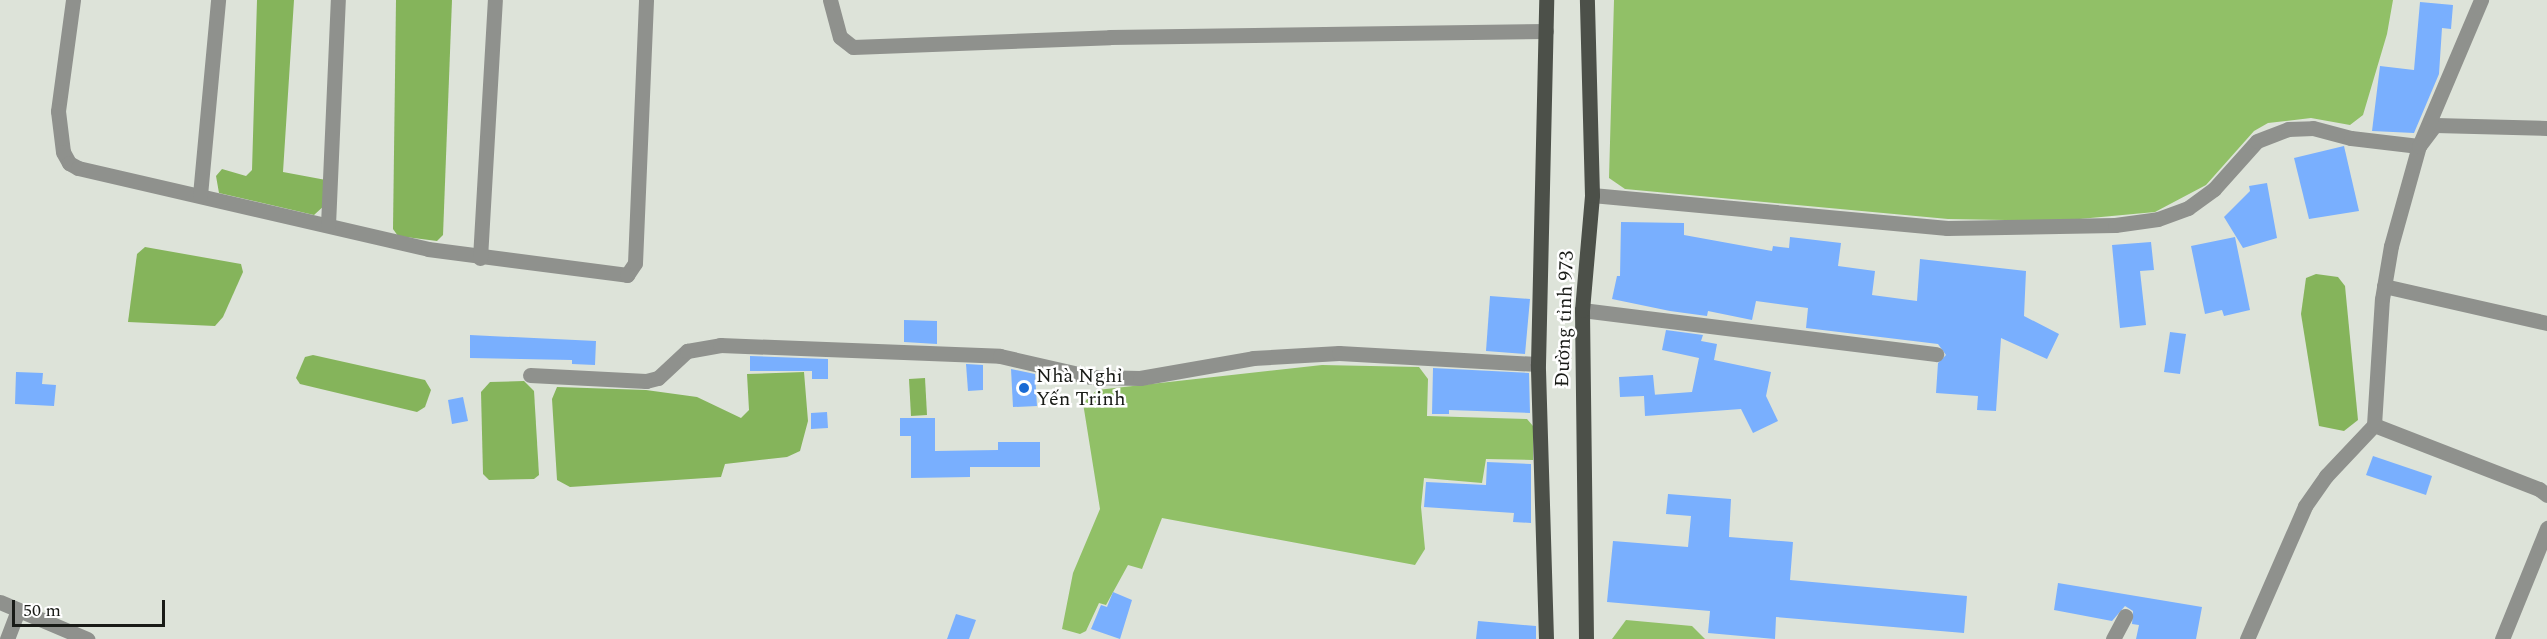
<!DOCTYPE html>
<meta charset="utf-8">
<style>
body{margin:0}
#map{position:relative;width:2547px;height:639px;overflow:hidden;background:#dde3d9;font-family:Spectral,serif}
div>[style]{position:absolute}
.forest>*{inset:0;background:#91c067}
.water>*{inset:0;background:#85b45b}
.building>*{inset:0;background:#79affe}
.minor>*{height:15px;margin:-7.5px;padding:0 7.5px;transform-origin:7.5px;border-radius:7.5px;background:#8f918d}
.major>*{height:15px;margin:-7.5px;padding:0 7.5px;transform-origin:7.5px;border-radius:7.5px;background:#4c5049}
.dots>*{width:16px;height:16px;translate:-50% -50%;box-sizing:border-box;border:3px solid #fff;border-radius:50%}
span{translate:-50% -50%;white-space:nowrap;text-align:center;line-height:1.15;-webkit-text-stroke:5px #fff;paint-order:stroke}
.street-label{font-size:20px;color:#191b17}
.poi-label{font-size:20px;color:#191b17}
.left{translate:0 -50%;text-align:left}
.scale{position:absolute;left:12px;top:600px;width:153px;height:27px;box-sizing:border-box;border:3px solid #191b17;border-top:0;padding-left:8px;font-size:18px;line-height:21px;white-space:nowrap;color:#191b17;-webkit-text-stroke:4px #fff;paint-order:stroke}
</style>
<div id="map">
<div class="forest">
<div style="clip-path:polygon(1614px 0,2393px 0,2387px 34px,2363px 115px,2350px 125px,2311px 118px,2268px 123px,2254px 131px,2206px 185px,2155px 212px,2058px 221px,1948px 219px,1625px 189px,1609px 178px)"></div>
<div style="clip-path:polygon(1322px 365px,1419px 367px,1428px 379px,1427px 416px,1527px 419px,1533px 426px,1533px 460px,1486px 459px,1482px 483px,1424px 478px,1421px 507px,1425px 549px,1415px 565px,1162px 518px,1142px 569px,1128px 565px,1106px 605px,1099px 603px,1086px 631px,1080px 634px,1062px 629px,1073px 573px,1100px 509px,1083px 403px,1097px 390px)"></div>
<div style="clip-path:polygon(1626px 620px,1692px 626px,1705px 639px,1612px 639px)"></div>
</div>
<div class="water">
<div style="clip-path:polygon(257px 0,294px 0,283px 172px,326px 180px,326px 204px,314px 215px,219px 193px,216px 176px,222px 169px,246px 176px,252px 170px)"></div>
<div style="clip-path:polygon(396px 0,452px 0,443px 235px,437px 241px,398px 236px,393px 229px)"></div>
<div style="clip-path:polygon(145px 247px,241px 264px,243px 272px,223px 317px,215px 326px,128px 322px,137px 254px)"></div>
<div style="clip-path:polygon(2316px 274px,2338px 277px,2345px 286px,2358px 420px,2344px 431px,2319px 426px,2301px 314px,2306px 278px)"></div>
<div style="clip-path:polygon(313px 355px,425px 380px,431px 390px,425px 407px,417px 412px,300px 384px,296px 378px,305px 357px)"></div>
<div style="clip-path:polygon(804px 372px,808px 421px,800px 451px,787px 457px,725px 464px,721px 477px,570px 487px,557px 480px,552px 399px,557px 387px,646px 390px,697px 397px,741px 418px,749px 410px,747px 374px)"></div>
<div style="clip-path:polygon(925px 378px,927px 415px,911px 416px,909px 379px)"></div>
<div style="clip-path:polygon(524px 381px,534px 391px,539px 475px,534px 479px,489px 480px,483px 474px,481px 392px,490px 382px)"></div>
</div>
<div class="building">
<div style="clip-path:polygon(2420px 2px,2453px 5px,2451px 29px,2442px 28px,2439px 74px,2414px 133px,2372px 131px,2380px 66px,2414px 70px)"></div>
<div style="clip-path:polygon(2344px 146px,2359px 211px,2309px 219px,2294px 158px)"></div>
<div style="clip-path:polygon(2267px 183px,2277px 238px,2243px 248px,2224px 217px,2250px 191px,2249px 186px)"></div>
<div style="clip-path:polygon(1621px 222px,1684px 223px,1684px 235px,1772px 251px,1773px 246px,1789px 248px,1790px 237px,1841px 243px,1838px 266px,1875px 271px,1872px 295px,1917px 301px,1920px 259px,2026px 271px,2024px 316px,2059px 334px,2047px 359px,2001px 338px,1996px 411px,1977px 410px,1978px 396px,1936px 393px,1938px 363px,1946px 355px,1938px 344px,1806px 328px,1808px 308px,1756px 301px,1752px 320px,1708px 311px,1707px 316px,1670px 311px,1612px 299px,1617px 276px,1620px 276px)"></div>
<div style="clip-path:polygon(2235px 237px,2250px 310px,2224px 316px,2222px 310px,2205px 314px,2191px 246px)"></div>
<div style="clip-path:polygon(2151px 242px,2154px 270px,2140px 271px,2146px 325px,2120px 328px,2112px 245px)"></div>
<div style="clip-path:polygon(1490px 296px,1530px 299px,1525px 354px,1486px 351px)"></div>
<div style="clip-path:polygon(904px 320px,937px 321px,937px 344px,904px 342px)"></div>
<div style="clip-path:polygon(1666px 330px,1703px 335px,1701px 341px,1717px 344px,1714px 360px,1771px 372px,1766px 396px,1778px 421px,1753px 433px,1741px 409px,1645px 416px,1644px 396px,1620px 397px,1619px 377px,1653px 375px,1655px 395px,1651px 395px,1692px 392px,1699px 358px,1662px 350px)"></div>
<div style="clip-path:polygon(2170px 332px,2186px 334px,2180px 374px,2164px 372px)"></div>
<div style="clip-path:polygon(470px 335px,596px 341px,595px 365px,572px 364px,572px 360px,470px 358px)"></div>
<div style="clip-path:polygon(750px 356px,828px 359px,828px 379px,812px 379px,812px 371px,750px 371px)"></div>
<div style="clip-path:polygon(966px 364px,983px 365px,983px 390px,968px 391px)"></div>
<div style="clip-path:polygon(1433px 368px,1529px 373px,1530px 413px,1449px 410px,1449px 414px,1432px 414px)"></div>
<div style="clip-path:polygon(1011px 369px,1035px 374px,1037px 406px,1013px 407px)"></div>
<div style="clip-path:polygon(16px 372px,43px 373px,42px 384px,56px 385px,54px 406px,15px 404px)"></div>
<div style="clip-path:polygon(463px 397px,468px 421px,452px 424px,448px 400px)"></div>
<div style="clip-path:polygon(827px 412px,828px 428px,811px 429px,811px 413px)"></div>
<div style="clip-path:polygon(900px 418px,935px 418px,935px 451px,998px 450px,998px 442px,1040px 442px,1040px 467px,970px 467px,970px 477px,911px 478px,911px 436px,900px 436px)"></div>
<div style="clip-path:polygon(2373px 456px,2432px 476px,2426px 495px,2366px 475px)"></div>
<div style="clip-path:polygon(1487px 462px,1531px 464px,1531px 523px,1513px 522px,1514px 513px,1424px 507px,1426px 482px,1486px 485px)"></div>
<div style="clip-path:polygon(1668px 494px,1731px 499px,1729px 537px,1793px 542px,1790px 580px,1967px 596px,1964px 633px,1776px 617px,1775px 639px,1708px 633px,1710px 611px,1607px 602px,1613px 541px,1688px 547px,1691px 516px,1666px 514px)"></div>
<div style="clip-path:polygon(2058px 583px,2202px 607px,2196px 639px,2136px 639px,2139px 625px,2132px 624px,2133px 611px,2125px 606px,2112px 621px,2054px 610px)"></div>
<div style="clip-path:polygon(1113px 592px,1132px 600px,1120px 639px,1091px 629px,1101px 605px,1107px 607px)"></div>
<div style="clip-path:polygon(956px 614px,976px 620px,969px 639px,947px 639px)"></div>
<div style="clip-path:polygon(1478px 621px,1536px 626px,1536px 639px,1476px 639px)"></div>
</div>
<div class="minor">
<div style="left:73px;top:0;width:112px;rotate:97.7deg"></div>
<div style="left:58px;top:111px;width:41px;rotate:83deg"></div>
<div style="left:63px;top:152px;width:13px;rotate:61deg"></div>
<div style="left:69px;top:163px;width:10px;rotate:29deg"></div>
<div style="left:78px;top:168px;width:359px;rotate:13deg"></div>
<div style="left:428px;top:249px;width:201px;rotate:7.4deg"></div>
<div style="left:627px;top:275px;width:14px;rotate:-56deg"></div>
<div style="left:635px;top:263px;width:263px;rotate:-87.6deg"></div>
<div style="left:830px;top:0;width:38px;rotate:75deg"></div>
<div style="left:840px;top:37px;width:16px;rotate:38deg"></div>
<div style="left:853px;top:47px;width:257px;rotate:-2.2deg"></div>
<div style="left:1110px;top:37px;width:436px;rotate:-0.8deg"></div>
<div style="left:200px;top:195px;width:196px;rotate:-84.7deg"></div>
<div style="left:1592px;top:195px;width:357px;rotate:5.3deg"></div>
<div style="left:1947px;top:228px;width:168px;rotate:-1deg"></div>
<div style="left:2115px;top:225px;width:43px;rotate:-7.9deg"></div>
<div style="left:2158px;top:219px;width:32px;rotate:-20deg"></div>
<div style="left:2188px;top:208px;width:32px;rotate:-36deg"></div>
<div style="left:2214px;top:189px;width:64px;rotate:-48.1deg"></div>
<div style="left:2257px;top:141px;width:33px;rotate:-21deg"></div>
<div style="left:2288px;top:129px;width:25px;rotate:-2deg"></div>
<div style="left:2313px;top:128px;width:39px;rotate:15deg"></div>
<div style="left:2351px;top:138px;width:68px;rotate:6.7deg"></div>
<div style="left:2419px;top:146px;width:26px;rotate:-53deg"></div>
<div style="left:2435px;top:125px;width:112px;rotate:1.5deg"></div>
<div style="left:328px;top:225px;width:225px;rotate:-87.5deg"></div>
<div style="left:480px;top:258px;width:258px;rotate:-86.7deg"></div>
<div style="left:2384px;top:286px;width:167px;rotate:12.8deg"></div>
<div style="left:1582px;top:310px;width:357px;rotate:7.1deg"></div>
<div style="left:530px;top:375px;width:116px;rotate:3deg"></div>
<div style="left:646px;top:381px;width:12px;rotate:-14deg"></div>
<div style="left:658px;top:378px;width:40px;rotate:-43deg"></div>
<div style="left:687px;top:351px;width:34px;rotate:-10deg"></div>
<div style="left:720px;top:345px;width:280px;rotate:2.2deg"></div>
<div style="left:1000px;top:356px;width:93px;rotate:13deg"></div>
<div style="left:1091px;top:377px;width:49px;rotate:1.2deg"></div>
<div style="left:1140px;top:378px;width:115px;rotate:-10deg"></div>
<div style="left:1253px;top:358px;width:86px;rotate:-3.3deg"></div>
<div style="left:1339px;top:353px;width:199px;rotate:3.2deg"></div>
<div style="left:2374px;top:425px;width:177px;rotate:21.2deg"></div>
<div style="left:2539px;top:489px;width:10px;rotate:37deg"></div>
<div style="left:0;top:602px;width:95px;rotate:23deg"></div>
<div style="left:7px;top:639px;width:31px;rotate:-69deg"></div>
<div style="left:2113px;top:639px;width:26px;rotate:-62deg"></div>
<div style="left:2247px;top:639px;width:145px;rotate:-66.4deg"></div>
<div style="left:2305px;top:506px;width:37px;rotate:-55deg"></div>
<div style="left:2326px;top:476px;width:70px;rotate:-46.7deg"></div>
<div style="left:2374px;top:425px;width:126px;rotate:-86.4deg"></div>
<div style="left:2382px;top:299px;width:54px;rotate:-80.4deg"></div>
<div style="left:2391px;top:246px;width:104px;rotate:-74.4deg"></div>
<div style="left:2419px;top:146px;width:159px;rotate:-67deg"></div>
<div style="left:2502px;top:639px;width:120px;rotate:-67.9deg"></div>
</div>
<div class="major">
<div style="left:1546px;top:639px;width:275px;rotate:-91.7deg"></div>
<div style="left:1538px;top:364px;width:364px;rotate:-88.7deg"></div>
<div style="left:1586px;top:639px;width:329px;rotate:-90.7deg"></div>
<div style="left:1582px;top:310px;width:115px;rotate:-85deg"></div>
<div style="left:1592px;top:195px;width:195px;rotate:-91.5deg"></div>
</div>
<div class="dots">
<div style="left:1024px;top:388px;background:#196ad4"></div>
</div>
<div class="street-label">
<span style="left:1565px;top:319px;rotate:-88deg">Đường tỉnh 973</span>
</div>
<div class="poi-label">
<span class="left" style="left:1036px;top:388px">Nhà Nghỉ<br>Yến Trinh</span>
</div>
<div class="scale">50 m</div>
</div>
